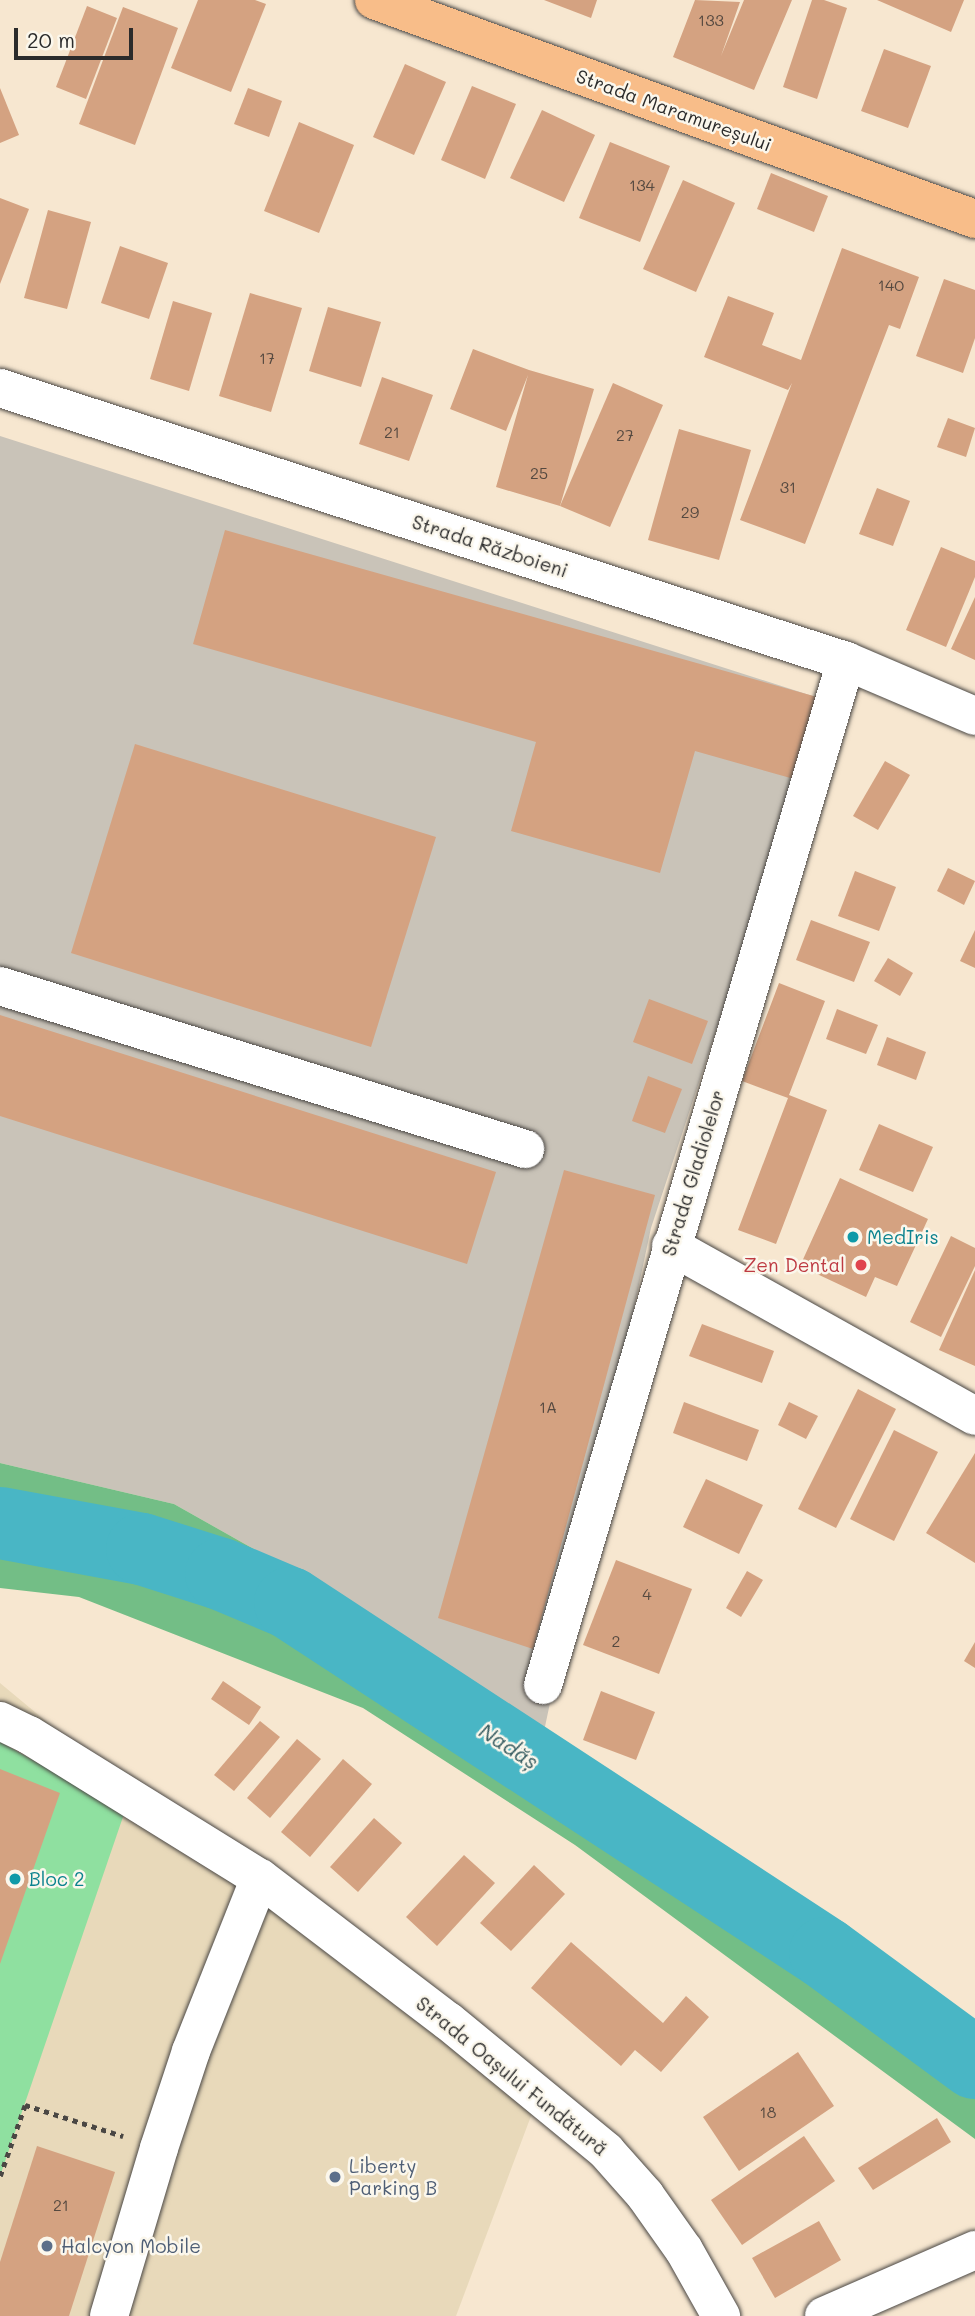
<!DOCTYPE html>
<meta charset="utf-8">
<style>
body{margin:0}
#map{position:relative;width:975px;height:2316px;overflow:hidden;background:#f7e7d0;font-family:Mali,sans-serif}
div>[style]{position:absolute}
.built>*{inset:0;background:#e8d9ba}
.industrial>*{inset:0;background:#c9c3b8}
.green>*{inset:0;background:#8fe0a0}
.forest>*{inset:0;background:#73be86}
.river>*{height:72px;margin:-36px;padding:0 36px;transform-origin:36px;border-radius:36px;background:#49b6c5}
.building>*{inset:0;background:#d4a281}
.path>*{height:4.5px;margin-top:-2.25px;transform-origin:0;background:repeating-linear-gradient(90deg,#4a4744 0 5px,transparent 0 10px)}
.roads{filter:drop-shadow(0 0 2px #4a4744) drop-shadow(0 0 2px #4a4744)}
.minor>*{height:38px;margin:-19px;padding:0 19px;transform-origin:19px;border-radius:19px;background:#fff}
.major>*{height:38px;margin:-19px;padding:0 19px;transform-origin:19px;border-radius:19px;background:#f8bd89}
.dots>*{width:19px;height:19px;translate:-50% -50%;box-sizing:border-box;border:4px solid #fbf7ec;border-radius:50%}
span{translate:-50% -50%;white-space:nowrap;text-align:center;line-height:1.15;-webkit-text-stroke:5px #fbf7ec;paint-order:stroke}
.number-label{font-size:16px;color:#554940}
.number-label span{-webkit-text-stroke-width:0}
.street-label{font-size:19px;color:#2b2b2b}
.culture-label{font-size:19px;color:#0d838f}
.left{translate:0 -50%;text-align:left}
.health-label{font-size:19px;color:#be3a42}
.right{translate:-100% -50%;text-align:right}
.service-label{font-size:19px;color:#4e5e75}
.water-label{font-size:21px;color:#365c61;font-style:italic}
.scale{position:absolute;left:14px;top:28px;width:119px;height:32px;box-sizing:border-box;border:4px solid #2b2b2b;border-top:0;padding-left:9px;font-size:21px;line-height:24px;white-space:nowrap;color:#2b2b2b;-webkit-text-stroke:5px #fbf7ec;paint-order:stroke}
</style>
<div id="map">
<div class="built">
<div style="clip-path:polygon(0 1683px,83px 1752px,534px 2108px,456px 2316px,0 2316px)"></div>
</div>
<div class="industrial">
<div style="clip-path:polygon(0 436px,825px 700px,651px 1228px,543px 1736px,252px 1548px,174px 1504px,0 1463px)"></div>
</div>
<div class="green">
<div style="clip-path:polygon(0 1742px,125px 1811px,0 2176px)"></div>
</div>
<div class="forest">
<div style="clip-path:polygon(0 1463px,174px 1504px,252px 1548px,543px 1736px,975px 2035px,975px 2139px,575px 1845px,363px 1708px,79px 1597px,0 1588px)"></div>
</div>
<div class="river">
<div style="left:0;top:1523px;width:144px;rotate:10.4deg"></div>
<div style="left:142px;top:1549px;width:83px;rotate:17.6deg"></div>
<div style="left:221px;top:1574px;width:75px;rotate:22.8deg"></div>
<div style="left:290px;top:1603px;width:639px;rotate:33.19deg"></div>
<div style="left:825px;top:1953px;width:186px;rotate:36.3deg"></div>
</div>
<div class="building">
<div style="clip-path:polygon(198px 0,255px 0,266px 4px,231px 92px,171px 68px)"></div>
<div style="clip-path:polygon(544px 0,597px 0,591px 18px)"></div>
<div style="clip-path:polygon(695px 0,740px 2px,721px 56px,744px 0,792px 0,754px 90px,673px 57px)"></div>
<div style="clip-path:polygon(812px 0,824px 0,847px 8px,817px 99px,783px 87px)"></div>
<div style="clip-path:polygon(877px 0,964px 0,951px 32px)"></div>
<div style="clip-path:polygon(87px 6px,117px 18px,86px 99px,56px 87px)"></div>
<div style="clip-path:polygon(123px 7px,178px 28px,135px 145px,79px 124px)"></div>
<div style="clip-path:polygon(884px 49px,931px 66px,908px 128px,861px 111px)"></div>
<div style="clip-path:polygon(405px 64px,446px 82px,414px 155px,373px 137px)"></div>
<div style="clip-path:polygon(472px 86px,516px 104px,485px 179px,441px 160px)"></div>
<div style="clip-path:polygon(0 88px,19px 135px,0 143px)"></div>
<div style="clip-path:polygon(248px 88px,282px 101px,269px 137px,234px 124px)"></div>
<div style="clip-path:polygon(542px 110px,595px 135px,564px 202px,510px 178px)"></div>
<div style="clip-path:polygon(299px 122px,354px 145px,319px 233px,264px 211px)"></div>
<div style="clip-path:polygon(610px 142px,670px 166px,640px 242px,579px 218px)"></div>
<div style="clip-path:polygon(771px 173px,828px 196px,814px 232px,757px 209px)"></div>
<div style="clip-path:polygon(683px 180px,735px 203px,696px 292px,643px 269px)"></div>
<div style="clip-path:polygon(0 198px,29px 209px,0 284px)"></div>
<div style="clip-path:polygon(48px 210px,91px 222px,67px 309px,24px 298px)"></div>
<div style="clip-path:polygon(120px 246px,168px 263px,149px 319px,101px 303px)"></div>
<div style="clip-path:polygon(842px 248px,919px 277px,900px 329px,889px 325px,805px 544px,740px 520px,792px 383px,788px 390px,704px 357px,728px 296px,774px 313px,762px 345px,801px 360px)"></div>
<div style="clip-path:polygon(944px 279px,975px 290px,975px 338px,963px 373px,916px 356px)"></div>
<div style="clip-path:polygon(250px 293px,302px 308px,271px 412px,219px 396px)"></div>
<div style="clip-path:polygon(173px 301px,212px 313px,189px 391px,150px 379px)"></div>
<div style="clip-path:polygon(328px 307px,381px 322px,361px 387px,309px 371px)"></div>
<div style="clip-path:polygon(473px 349px,529px 370px,594px 389px,560px 506px,496px 487px,528px 375px,506px 431px,450px 409px)"></div>
<div style="clip-path:polygon(382px 377px,433px 395px,409px 461px,359px 444px)"></div>
<div style="clip-path:polygon(613px 383px,663px 405px,610px 527px,560px 506px)"></div>
<div style="clip-path:polygon(948px 418px,975px 428px,966px 457px,937px 447px)"></div>
<div style="clip-path:polygon(679px 429px,751px 450px,719px 560px,648px 540px)"></div>
<div style="clip-path:polygon(877px 488px,910px 501px,893px 546px,859px 534px)"></div>
<div style="clip-path:polygon(225px 530px,817px 697px,794px 779px,695px 751px,660px 873px,511px 831px,536px 742px,193px 644px)"></div>
<div style="clip-path:polygon(941px 547px,975px 561px,975px 577px,946px 647px,906px 630px)"></div>
<div style="clip-path:polygon(975px 597px,975px 660px,951px 649px)"></div>
<div style="clip-path:polygon(135px 744px,436px 837px,371px 1047px,71px 953px)"></div>
<div style="clip-path:polygon(885px 761px,910px 775px,878px 830px,853px 816px)"></div>
<div style="clip-path:polygon(948px 868px,975px 881px,964px 905px,937px 891px)"></div>
<div style="clip-path:polygon(855px 871px,896px 887px,879px 931px,838px 916px)"></div>
<div style="clip-path:polygon(811px 920px,870px 942px,854px 982px,796px 960px)"></div>
<div style="clip-path:polygon(975px 930px,975px 968px,960px 961px)"></div>
<div style="clip-path:polygon(888px 958px,913px 973px,900px 996px,874px 981px)"></div>
<div style="clip-path:polygon(779px 983px,825px 1001px,789px 1095px,827px 1110px,776px 1244px,738px 1230px,788px 1098px,742px 1081px)"></div>
<div style="clip-path:polygon(649px 999px,708px 1021px,692px 1064px,633px 1042px)"></div>
<div style="clip-path:polygon(837px 1009px,878px 1025px,866px 1054px,826px 1039px)"></div>
<div style="clip-path:polygon(0 1015px,496px 1172px,467px 1264px,0 1116px)"></div>
<div style="clip-path:polygon(887px 1037px,926px 1052px,916px 1080px,877px 1065px)"></div>
<div style="clip-path:polygon(648px 1076px,682px 1089px,665px 1133px,632px 1121px)"></div>
<div style="clip-path:polygon(879px 1124px,933px 1147px,913px 1192px,859px 1170px)"></div>
<div style="clip-path:polygon(564px 1170px,655px 1195px,533px 1649px,438px 1618px)"></div>
<div style="clip-path:polygon(840px 1178px,928px 1219px,897px 1286px,875px 1277px,866px 1297px,800px 1266px)"></div>
<div style="clip-path:polygon(951px 1236px,975px 1248px,975px 1266px,941px 1337px,910px 1322px)"></div>
<div style="clip-path:polygon(975px 1270px,975px 1366px,939px 1350px)"></div>
<div style="clip-path:polygon(702px 1324px,774px 1351px,762px 1383px,689px 1356px)"></div>
<div style="clip-path:polygon(858px 1389px,896px 1409px,836px 1528px,798px 1509px)"></div>
<div style="clip-path:polygon(684px 1402px,759px 1430px,747px 1461px,673px 1433px)"></div>
<div style="clip-path:polygon(789px 1402px,818px 1416px,806px 1439px,778px 1425px)"></div>
<div style="clip-path:polygon(894px 1430px,938px 1452px,894px 1541px,850px 1519px)"></div>
<div style="clip-path:polygon(975px 1453px,975px 1563px,926px 1533px)"></div>
<div style="clip-path:polygon(706px 1479px,763px 1505px,739px 1554px,683px 1527px)"></div>
<div style="clip-path:polygon(616px 1560px,692px 1589px,659px 1674px,583px 1645px)"></div>
<div style="clip-path:polygon(747px 1571px,763px 1580px,741px 1617px,726px 1608px)"></div>
<div style="clip-path:polygon(975px 1642px,975px 1668px,964px 1661px)"></div>
<div style="clip-path:polygon(223px 1681px,261px 1707px,249px 1725px,211px 1699px)"></div>
<div style="clip-path:polygon(601px 1691px,655px 1712px,636px 1760px,583px 1740px)"></div>
<div style="clip-path:polygon(260px 1721px,280px 1737px,234px 1791px,214px 1775px)"></div>
<div style="clip-path:polygon(297px 1739px,321px 1759px,270px 1818px,247px 1798px)"></div>
<div style="clip-path:polygon(343px 1759px,372px 1784px,310px 1857px,281px 1832px)"></div>
<div style="clip-path:polygon(0 1769px,60px 1793px,0 1964px)"></div>
<div style="clip-path:polygon(374px 1818px,402px 1843px,358px 1892px,330px 1867px)"></div>
<div style="clip-path:polygon(464px 1855px,495px 1883px,437px 1946px,406px 1917px)"></div>
<div style="clip-path:polygon(534px 1865px,565px 1894px,511px 1951px,480px 1923px)"></div>
<div style="clip-path:polygon(571px 1942px,663px 2023px,686px 1996px,709px 2017px,661px 2072px,635px 2050px,621px 2066px,531px 1988px)"></div>
<div style="clip-path:polygon(798px 2052px,834px 2106px,739px 2171px,703px 2117px)"></div>
<div style="clip-path:polygon(937px 2118px,951px 2142px,873px 2190px,858px 2168px)"></div>
<div style="clip-path:polygon(804px 2136px,835px 2181px,742px 2245px,711px 2200px)"></div>
<div style="clip-path:polygon(37px 2146px,115px 2172px,69px 2316px,0 2316px,0 2262px)"></div>
<div style="clip-path:polygon(819px 2221px,841px 2260px,775px 2298px,752px 2258px)"></div>
</div>
<div class="path">
<div style="left:0;top:2176px;width:75px;rotate:-70.6deg"></div>
<div style="left:25px;top:2105px;width:103px;rotate:17.6deg"></div>
</div>
<div class="roads">
<div class="minor">
<div style="left:0;top:388px;width:889px;rotate:17.88deg"></div>
<div style="left:846px;top:661px;width:140px;rotate:23.1deg"></div>
<div style="left:0;top:986px;width:550px;rotate:17.25deg"></div>
<div style="left:671px;top:1246px;width:348px;rotate:29.2deg"></div>
<div style="left:543px;top:1685px;width:1068px;rotate:-73.52deg"></div>
<div style="left:0;top:1721px;width:32px;rotate:26deg"></div>
<div style="left:29px;top:1735px;width:272px;rotate:31.8deg"></div>
<div style="left:260px;top:1878px;width:236px;rotate:37.3deg"></div>
<div style="left:448px;top:2021px;width:205px;rotate:39.4deg"></div>
<div style="left:606px;top:2151px;width:59px;rotate:48.4deg"></div>
<div style="left:645px;top:2195px;width:67px;rotate:54.7deg"></div>
<div style="left:684px;top:2250px;width:76px;rotate:60.7deg"></div>
<div style="left:109px;top:2316px;width:175px;rotate:-73.4deg"></div>
<div style="left:159px;top:2148px;width:102px;rotate:-71.7deg"></div>
<div style="left:191px;top:2051px;width:186px;rotate:-68.3deg"></div>
<div style="left:824px;top:2316px;width:165px;rotate:-23.6deg"></div>
</div>
<div class="major">
<div style="left:374px;top:0;width:640px;rotate:20.02deg"></div>
</div>
</div>
<div class="dots">
<div style="left:853px;top:1237px;background:#0f9aa8"></div>
<div style="left:861px;top:1265px;background:#e0444e"></div>
<div style="left:15px;top:1879px;background:#0f9aa8"></div>
<div style="left:335px;top:2177px;background:#5c6f8a"></div>
<div style="left:47px;top:2246px;background:#5c6f8a"></div>
</div>
<div class="number-label">
<span style="left:711px;top:20px">133</span>
<span style="left:642px;top:185px">134</span>
<span style="left:891px;top:285px">140</span>
<span style="left:267px;top:358px">17</span>
<span style="left:392px;top:432px">21</span>
<span style="left:625px;top:435px">27</span>
<span style="left:539px;top:473px">25</span>
<span style="left:788px;top:487px">31</span>
<span style="left:690px;top:512px">29</span>
<span style="left:548px;top:1407px">1A</span>
<span style="left:647px;top:1594px">4</span>
<span style="left:616px;top:1641px">2</span>
<span style="left:768px;top:2112px">18</span>
<span style="left:61px;top:2205px">21</span>
</div>
<div class="street-label">
<span style="left:674px;top:110px;rotate:20deg">Strada Maramureșului</span>
<span style="left:490px;top:546px;rotate:18deg">Strada Războieni</span>
<span style="left:693px;top:1173px;rotate:-73deg">Strada Gladiolelor</span>
<span style="left:512px;top:2076px;rotate:39deg">Strada Oașului Fundătură</span>
</div>
<div class="culture-label">
<span class="left" style="left:867px;top:1237px">MedIris</span>
<span class="left" style="left:29px;top:1879px">Bloc 2</span>
</div>
<div class="health-label">
<span class="right" style="left:845px;top:1265px">Zen Dental</span>
</div>
<div class="service-label">
<span class="left" style="left:349px;top:2177px">Liberty<br>Parking B</span>
<span class="left" style="left:61px;top:2246px">Halcyon Mobile</span>
</div>
<div class="water-label">
<span style="left:509px;top:1746px;rotate:33deg">Nadăș</span>
</div>
<div class="scale">20 m</div>
</div>
